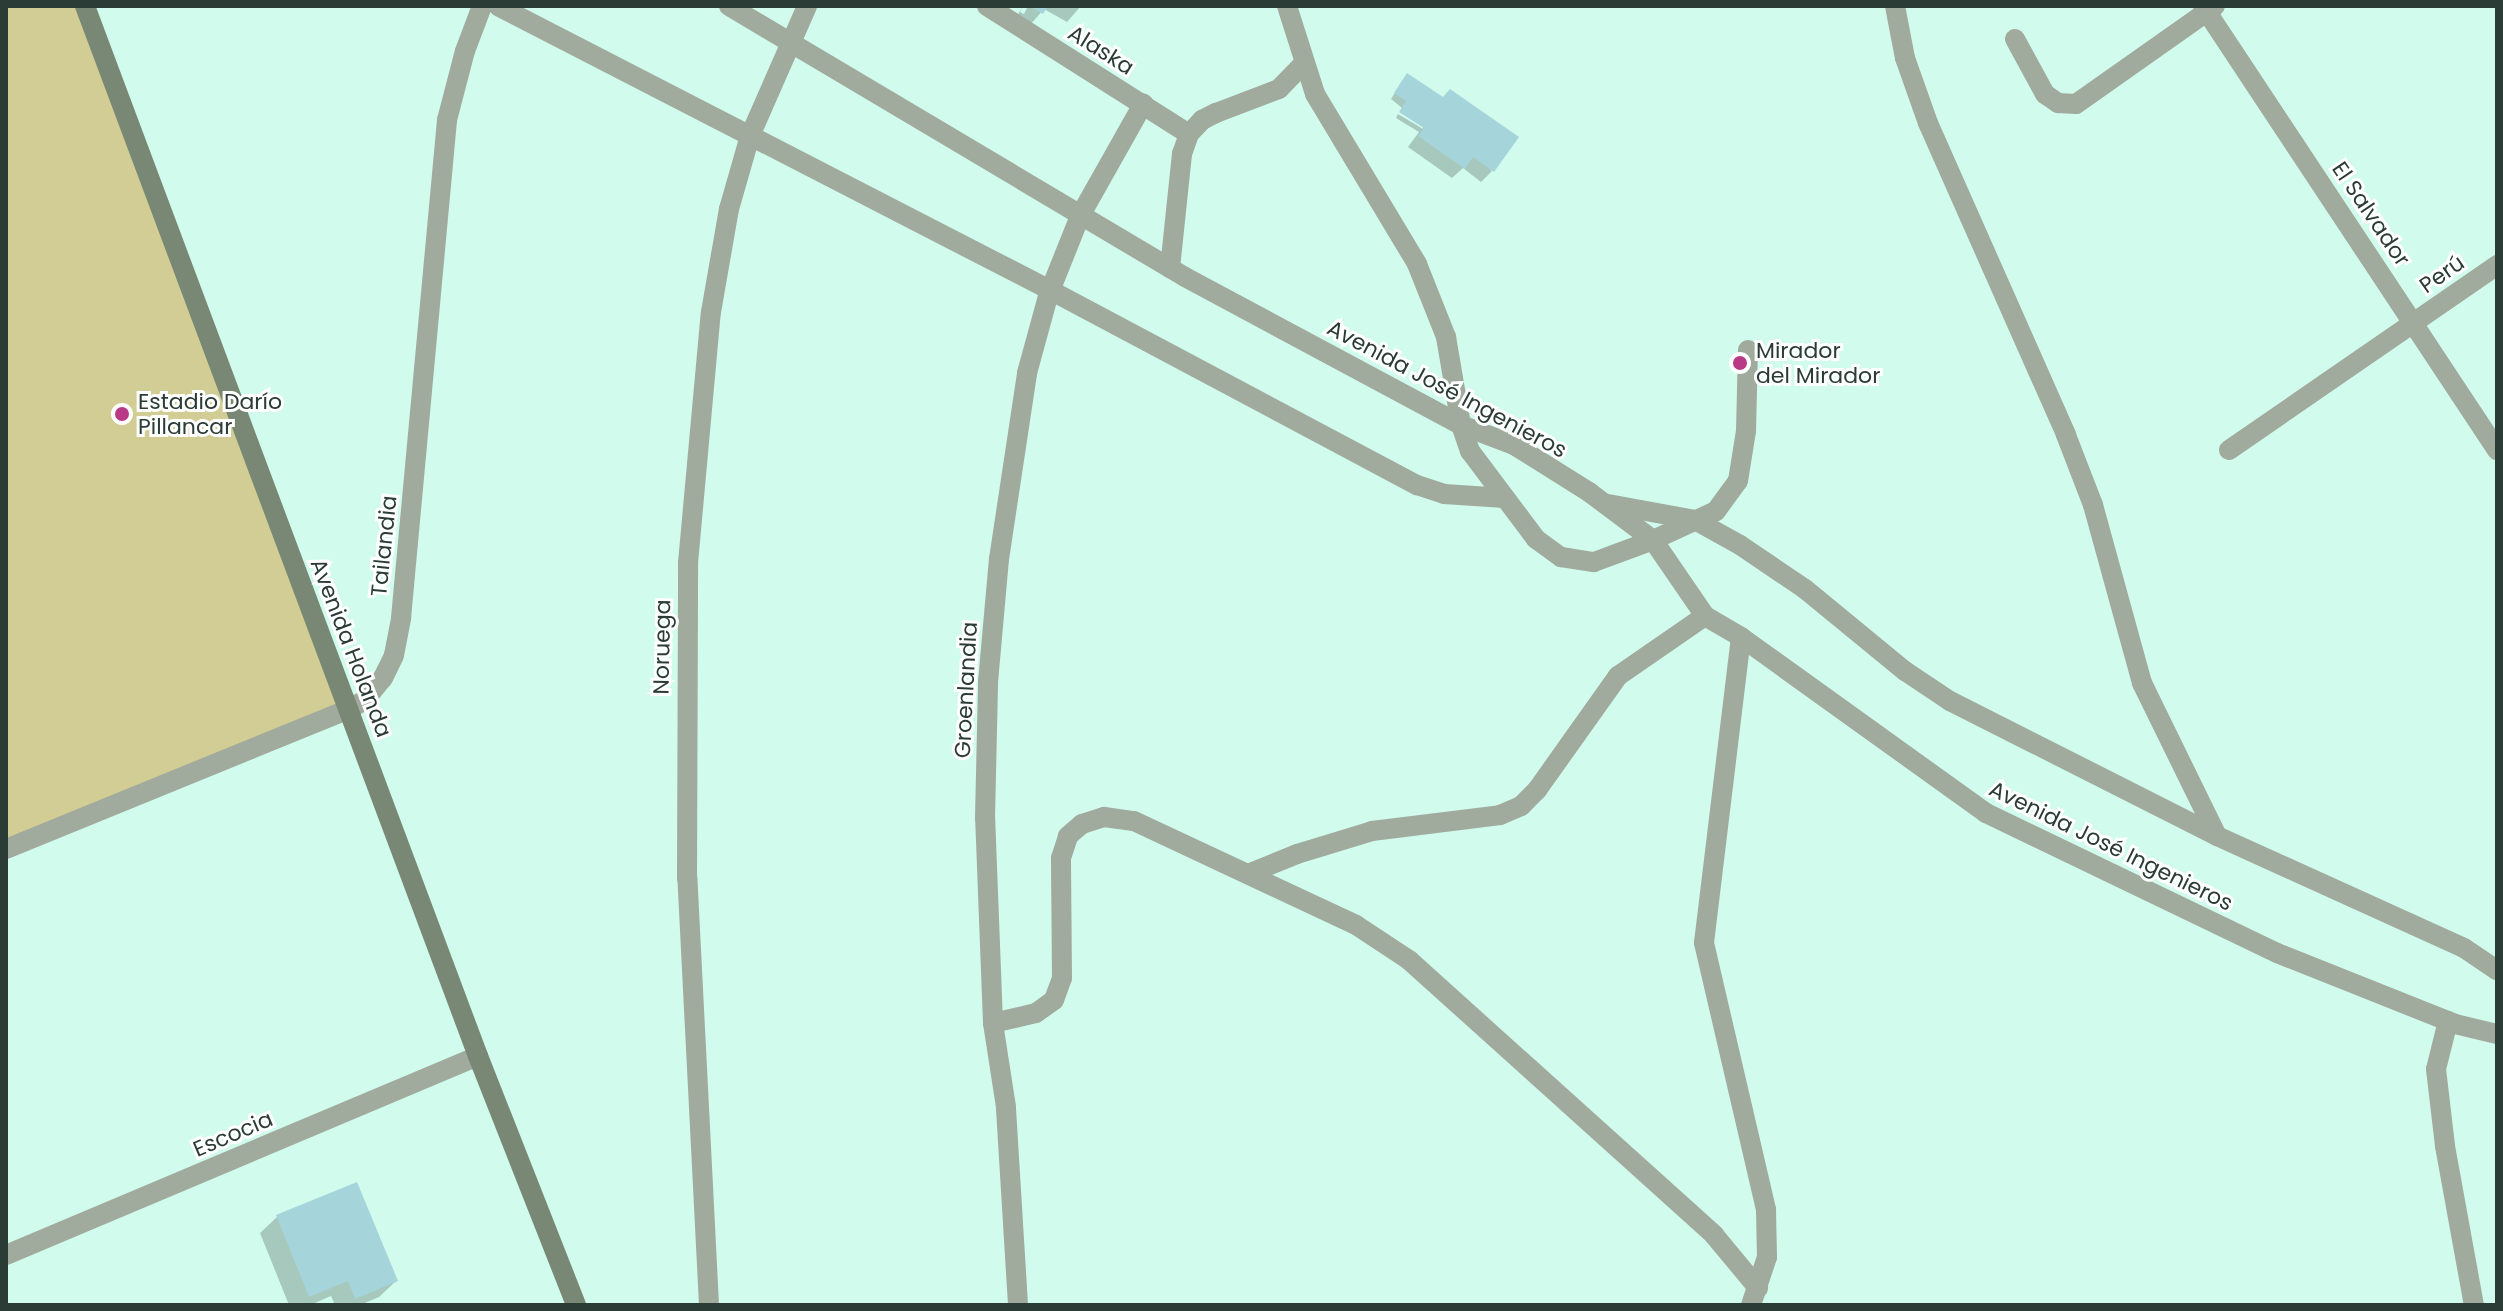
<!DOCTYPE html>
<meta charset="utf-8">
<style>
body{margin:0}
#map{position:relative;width:2503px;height:1311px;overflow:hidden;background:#d0fbed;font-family:Poppins,sans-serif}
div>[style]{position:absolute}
.green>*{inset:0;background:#d2cd94}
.shadow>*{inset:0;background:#0003}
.building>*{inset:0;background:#a6d4db}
.street>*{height:20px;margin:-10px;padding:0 10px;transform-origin:10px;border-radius:10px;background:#a0aa9d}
.secondary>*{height:20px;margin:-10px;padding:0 10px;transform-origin:10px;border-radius:10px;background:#798875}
.dots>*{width:22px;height:22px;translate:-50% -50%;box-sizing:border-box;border:4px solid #fff;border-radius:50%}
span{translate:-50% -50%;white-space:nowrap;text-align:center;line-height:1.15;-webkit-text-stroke:6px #fff;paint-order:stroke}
.street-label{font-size:22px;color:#2b3c37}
.poi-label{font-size:22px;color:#2b3c37}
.left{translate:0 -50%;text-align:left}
.frame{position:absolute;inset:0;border:8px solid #2b3c37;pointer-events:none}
</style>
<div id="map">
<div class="green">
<div style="clip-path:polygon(6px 6px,85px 6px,349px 709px,6px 849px)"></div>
</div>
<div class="shadow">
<div style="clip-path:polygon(1023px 6px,1020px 12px,1024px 14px,1028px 6px,1081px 6px,1067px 22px,1044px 9px,1031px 24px,1017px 16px)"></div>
<div style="clip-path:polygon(1402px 81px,1492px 171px,1481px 182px,1463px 168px,1452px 178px,1408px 147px,1419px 132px,1396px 118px,1398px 114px,1423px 129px,1423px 125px,1391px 99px)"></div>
<div style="clip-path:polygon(277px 1217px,396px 1281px,379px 1297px,360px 1305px,335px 1305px,331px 1296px,310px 1305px,289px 1305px,260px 1233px)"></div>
</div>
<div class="building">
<div style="clip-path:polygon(1030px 6px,1048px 6px,1043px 14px)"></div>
<div style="clip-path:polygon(1407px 73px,1443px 97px,1450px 89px,1519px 137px,1494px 172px,1473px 157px,1465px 169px,1418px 136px,1424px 128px,1399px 112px,1406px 101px,1394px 93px)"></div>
<div style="clip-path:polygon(357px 1182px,398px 1281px,355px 1299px,348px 1281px,309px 1297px,276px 1215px)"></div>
</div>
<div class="street">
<div style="left:498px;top:6px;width:621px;rotate:27.23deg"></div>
<div style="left:1050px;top:290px;width:416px;rotate:28deg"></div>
<div style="left:1417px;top:485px;width:28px;rotate:18deg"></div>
<div style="left:1444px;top:494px;width:61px;rotate:3.8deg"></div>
<div style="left:729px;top:6px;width:530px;rotate:30.72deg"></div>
<div style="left:1185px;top:277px;width:313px;rotate:28.2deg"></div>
<div style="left:1461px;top:425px;width:57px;rotate:20.7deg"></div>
<div style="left:1514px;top:445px;width:89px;rotate:32.1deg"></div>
<div style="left:1589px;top:492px;width:80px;rotate:36.9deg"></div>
<div style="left:1653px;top:540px;width:92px;rotate:55.6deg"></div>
<div style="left:1705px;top:616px;width:42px;rotate:30.3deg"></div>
<div style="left:1741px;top:637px;width:302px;rotate:35.7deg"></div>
<div style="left:1986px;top:813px;width:323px;rotate:25.7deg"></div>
<div style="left:2277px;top:953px;width:192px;rotate:21.7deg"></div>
<div style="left:2455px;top:1024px;width:43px;rotate:13.4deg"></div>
<div style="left:987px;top:6px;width:239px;rotate:32.4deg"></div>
<div style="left:1287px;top:6px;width:92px;rotate:72.3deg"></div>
<div style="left:1315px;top:94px;width:198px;rotate:59deg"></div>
<div style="left:1417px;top:264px;width:79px;rotate:68.3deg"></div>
<div style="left:1446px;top:337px;width:89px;rotate:80.3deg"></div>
<div style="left:1461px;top:425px;width:28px;rotate:71deg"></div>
<div style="left:1470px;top:451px;width:110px;rotate:53.1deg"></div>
<div style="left:1536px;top:539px;width:31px;rotate:36deg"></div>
<div style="left:1561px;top:557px;width:33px;rotate:9deg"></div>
<div style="left:1594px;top:562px;width:63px;rotate:-20.4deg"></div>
<div style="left:1653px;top:540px;width:69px;rotate:-24.7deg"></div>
<div style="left:1716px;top:511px;width:37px;rotate:-54deg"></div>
<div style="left:1738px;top:481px;width:51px;rotate:-80.9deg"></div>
<div style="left:1746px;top:431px;width:81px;rotate:-88.6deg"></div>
<div style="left:1895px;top:6px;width:53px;rotate:79.1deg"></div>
<div style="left:1905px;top:58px;width:69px;rotate:70.5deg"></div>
<div style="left:1928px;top:123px;width:341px;rotate:66.1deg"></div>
<div style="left:2066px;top:435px;width:75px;rotate:68.9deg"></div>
<div style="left:2093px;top:505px;width:185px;rotate:74.6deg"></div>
<div style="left:2142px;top:683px;width:170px;rotate:63.9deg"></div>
<div style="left:2203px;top:6px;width:533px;rotate:56.49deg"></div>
<div style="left:2015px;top:39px;width:63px;rotate:61.4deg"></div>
<div style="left:2045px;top:94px;width:16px;rotate:35deg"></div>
<div style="left:2058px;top:103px;width:18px;rotate:3deg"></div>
<div style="left:2076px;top:104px;width:170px;rotate:-35.2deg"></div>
<div style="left:1170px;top:268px;width:115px;rotate:-84deg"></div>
<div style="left:1182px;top:154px;width:21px;rotate:-71deg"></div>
<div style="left:1189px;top:134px;width:19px;rotate:-47deg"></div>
<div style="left:1202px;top:120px;width:16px;rotate:-27deg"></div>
<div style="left:1216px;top:113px;width:67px;rotate:-20.9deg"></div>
<div style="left:1279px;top:89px;width:36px;rotate:-46deg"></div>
<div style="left:2229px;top:450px;width:326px;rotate:-34.6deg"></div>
<div style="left:1608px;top:504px;width:88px;rotate:10.4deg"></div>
<div style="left:1695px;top:520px;width:51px;rotate:29.1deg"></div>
<div style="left:1740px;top:545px;width:78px;rotate:34.1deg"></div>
<div style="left:1805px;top:589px;width:129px;rotate:39.4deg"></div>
<div style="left:1905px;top:671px;width:54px;rotate:33.7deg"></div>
<div style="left:1950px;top:701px;width:299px;rotate:26.8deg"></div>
<div style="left:2217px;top:836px;width:271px;rotate:24.4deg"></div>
<div style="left:2464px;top:948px;width:40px;rotate:34deg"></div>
<div style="left:1741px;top:637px;width:308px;rotate:96.9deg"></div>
<div style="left:1704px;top:943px;width:274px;rotate:76.9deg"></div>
<div style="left:1766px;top:1210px;width:47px;rotate:88.8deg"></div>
<div style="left:1767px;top:1257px;width:51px;rotate:108.4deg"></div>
<div style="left:6px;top:849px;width:370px;rotate:-22.2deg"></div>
<div style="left:349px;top:709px;width:18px;rotate:-29deg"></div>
<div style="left:365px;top:700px;width:28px;rotate:-51deg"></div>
<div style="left:383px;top:678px;width:25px;rotate:-64deg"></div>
<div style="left:394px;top:655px;width:38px;rotate:-79deg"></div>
<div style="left:401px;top:618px;width:500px;rotate:-84.72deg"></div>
<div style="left:447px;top:120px;width:71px;rotate:-75.4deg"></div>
<div style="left:465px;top:51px;width:48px;rotate:-69.3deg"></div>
<div style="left:1248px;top:874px;width:53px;rotate:-22.2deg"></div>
<div style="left:1297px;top:854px;width:78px;rotate:-17deg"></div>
<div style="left:1372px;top:831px;width:129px;rotate:-7.1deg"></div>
<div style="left:1500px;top:815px;width:23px;rotate:-23deg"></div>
<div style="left:1521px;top:806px;width:23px;rotate:-45deg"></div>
<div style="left:1537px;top:790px;width:140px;rotate:-54.6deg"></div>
<div style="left:1618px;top:676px;width:106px;rotate:-34.6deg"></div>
<div style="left:2448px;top:1021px;width:49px;rotate:104deg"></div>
<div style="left:2436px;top:1069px;width:78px;rotate:83.3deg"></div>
<div style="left:2445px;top:1146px;width:162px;rotate:79.7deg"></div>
<div style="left:993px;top:1023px;width:44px;rotate:-13.1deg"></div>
<div style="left:1036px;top:1013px;width:22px;rotate:-36deg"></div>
<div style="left:1054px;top:1000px;width:23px;rotate:-70deg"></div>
<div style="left:1062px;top:978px;width:120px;rotate:-90.5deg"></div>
<div style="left:1061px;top:858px;width:23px;rotate:-72deg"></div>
<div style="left:1068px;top:836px;width:18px;rotate:-41deg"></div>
<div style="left:1082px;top:824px;width:23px;rotate:-18deg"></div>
<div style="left:1104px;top:817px;width:30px;rotate:8deg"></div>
<div style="left:1134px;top:821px;width:245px;rotate:25.1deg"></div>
<div style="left:1356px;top:925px;width:64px;rotate:33.4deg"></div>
<div style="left:1409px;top:960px;width:411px;rotate:42deg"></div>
<div style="left:1714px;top:1235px;width:69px;rotate:50.3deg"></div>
<div style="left:6px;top:1255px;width:512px;rotate:-22.86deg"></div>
<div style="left:709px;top:1305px;width:428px;rotate:-92.9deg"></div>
<div style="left:687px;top:878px;width:315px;rotate:-89.8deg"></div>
<div style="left:688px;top:563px;width:252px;rotate:-84.8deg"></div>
<div style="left:711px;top:312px;width:105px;rotate:-80.1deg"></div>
<div style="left:729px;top:209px;width:76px;rotate:-74deg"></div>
<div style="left:750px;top:136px;width:142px;rotate:-66.3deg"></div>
<div style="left:1018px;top:1305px;width:198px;rotate:-93.5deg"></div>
<div style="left:1006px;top:1107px;width:85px;rotate:-98.8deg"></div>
<div style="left:993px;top:1023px;width:205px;rotate:-92.2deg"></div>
<div style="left:985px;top:818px;width:136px;rotate:-88.7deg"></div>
<div style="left:988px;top:682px;width:123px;rotate:-84.9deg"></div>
<div style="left:999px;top:559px;width:188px;rotate:-81.4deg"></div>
<div style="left:1027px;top:373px;width:80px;rotate:-74.7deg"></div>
<div style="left:1048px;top:296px;width:86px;rotate:-68.2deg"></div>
<div style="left:1080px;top:216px;width:129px;rotate:-60.6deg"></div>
</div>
<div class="secondary">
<div style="left:85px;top:6px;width:1121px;rotate:69.48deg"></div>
<div style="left:478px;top:1056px;width:268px;rotate:68.5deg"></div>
</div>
<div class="dots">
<div style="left:1740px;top:363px;background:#b83a87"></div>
<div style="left:122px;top:414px;background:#b83a87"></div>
</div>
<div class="street-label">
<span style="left:1101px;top:50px;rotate:32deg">Alaska</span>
<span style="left:2371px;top:214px;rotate:56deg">El Salvador</span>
<span style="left:2442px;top:274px;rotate:-35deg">Perú</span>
<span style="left:1447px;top:389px;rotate:28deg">Avenida José Ingenieros</span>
<span style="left:384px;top:546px;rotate:-84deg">Tailandia</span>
<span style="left:662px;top:647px;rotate:-89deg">Noruega</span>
<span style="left:351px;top:648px;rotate:69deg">Avenida Holanda</span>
<span style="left:966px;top:690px;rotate:-87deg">Groenlandia</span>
<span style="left:2111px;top:846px;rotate:26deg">Avenida José Ingenieros</span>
<span style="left:233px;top:1134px;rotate:-23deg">Escocia</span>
</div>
<div class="poi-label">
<span class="left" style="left:1756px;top:363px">Mirador<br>del Mirador</span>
<span class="left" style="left:138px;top:414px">Estadio Darío<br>Pillancar</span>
</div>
<div class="frame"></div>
</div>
